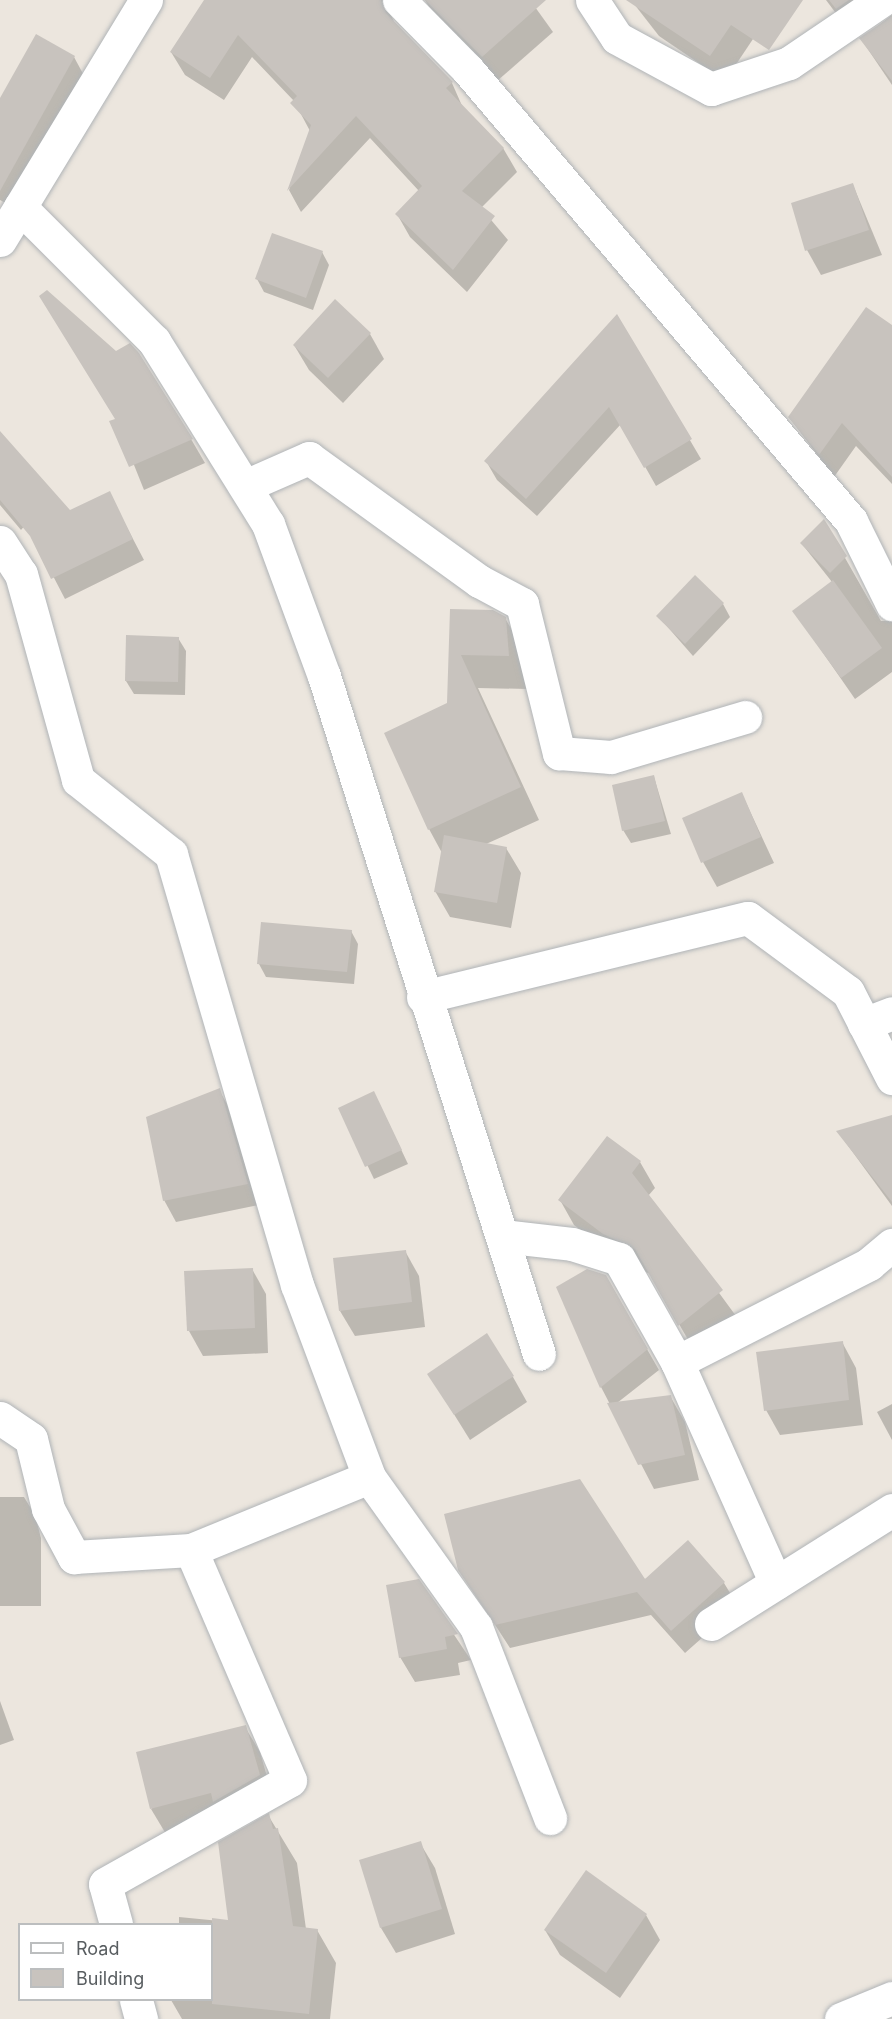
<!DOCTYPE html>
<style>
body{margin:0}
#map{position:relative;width:892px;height:2019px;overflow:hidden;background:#ece6de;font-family:Inter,sans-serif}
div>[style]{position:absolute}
.shadow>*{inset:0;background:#0003}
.building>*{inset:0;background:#c8c3be}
.roads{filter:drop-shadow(0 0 2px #b0b4b7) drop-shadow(0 0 2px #b0b4b7)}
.minor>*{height:33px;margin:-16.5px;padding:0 16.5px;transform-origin:16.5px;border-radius:16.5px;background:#fff}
.tertiary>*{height:33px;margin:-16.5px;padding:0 16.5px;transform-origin:16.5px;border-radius:16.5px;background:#fff}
.secondary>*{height:33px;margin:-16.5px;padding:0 16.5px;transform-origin:16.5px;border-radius:16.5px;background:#fff}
span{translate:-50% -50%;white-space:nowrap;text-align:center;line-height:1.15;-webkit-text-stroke:4.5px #fff;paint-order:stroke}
.legend{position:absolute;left:18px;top:1923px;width:195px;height:78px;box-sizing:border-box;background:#fff;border:2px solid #bcbebf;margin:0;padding:8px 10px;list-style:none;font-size:18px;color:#585d60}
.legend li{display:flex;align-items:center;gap:12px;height:30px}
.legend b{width:30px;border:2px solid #bcbebf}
</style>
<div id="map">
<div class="shadow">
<div style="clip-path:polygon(206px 0,384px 0,396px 26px,452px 83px,463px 108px,503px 148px,517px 172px,481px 208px,508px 240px,467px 292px,410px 237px,397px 214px,419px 191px,370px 138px,301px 212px,289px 190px,310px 131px,294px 101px,252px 57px,224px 100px,185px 75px,171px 52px)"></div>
<div style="clip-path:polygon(425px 0,530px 0,553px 32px,497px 81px,437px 20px)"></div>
<div style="clip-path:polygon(631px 0,749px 0,763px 24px,725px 81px,659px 36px)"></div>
<div style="clip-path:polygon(826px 0,892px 0,850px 32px)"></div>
<div style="clip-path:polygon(892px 15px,892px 85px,861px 39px)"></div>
<div style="clip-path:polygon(74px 57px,88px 83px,18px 210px,0 200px,0 101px)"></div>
<div style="clip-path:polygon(853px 185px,882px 255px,821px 275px,807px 250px)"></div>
<div style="clip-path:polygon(322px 252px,329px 265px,313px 310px,264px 292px,257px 279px)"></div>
<div style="clip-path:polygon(617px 316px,701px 459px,656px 486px,621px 424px,537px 516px,497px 480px,486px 461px)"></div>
<div style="clip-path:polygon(892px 327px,892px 484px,856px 446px,834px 477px,789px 417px)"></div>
<div style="clip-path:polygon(370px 334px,384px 359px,343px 403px,309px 370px,294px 345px)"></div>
<div style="clip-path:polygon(116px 420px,191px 439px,205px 463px,144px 490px)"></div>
<div style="clip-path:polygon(0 433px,69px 512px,109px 493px,144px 560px,65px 599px,26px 524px,21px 530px,0 505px)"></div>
<div style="clip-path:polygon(824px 521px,881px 621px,892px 621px,892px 672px,855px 699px,794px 611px,832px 582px,802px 544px)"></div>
<div style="clip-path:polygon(723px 604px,730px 617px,693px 656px,658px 616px)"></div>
<div style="clip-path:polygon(451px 611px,505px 618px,524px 651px,527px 689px,478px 688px,539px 820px,486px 844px,506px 848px,521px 873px,511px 928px,450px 917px,435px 891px,442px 853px,429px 829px,449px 704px)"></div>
<div style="clip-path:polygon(178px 638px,186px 651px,185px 695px,134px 694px,126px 681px)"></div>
<div style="clip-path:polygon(654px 777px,671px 834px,631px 843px,623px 830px)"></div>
<div style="clip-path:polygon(742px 794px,774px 863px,717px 887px,703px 862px)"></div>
<div style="clip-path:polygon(351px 931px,358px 944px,354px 984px,266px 977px,259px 964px)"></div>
<div style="clip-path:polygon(219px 1090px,231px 1111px,259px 1205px,176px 1222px,164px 1200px)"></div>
<div style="clip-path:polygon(380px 1105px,408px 1164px,374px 1179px,340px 1109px)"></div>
<div style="clip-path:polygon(892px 1117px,892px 1206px,838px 1132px)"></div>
<div style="clip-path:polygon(608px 1138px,640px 1162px,655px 1188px,648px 1196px,736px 1316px,694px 1350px,650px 1274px,619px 1259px,574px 1225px,560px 1200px)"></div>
<div style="clip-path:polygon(405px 1251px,419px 1276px,425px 1327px,355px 1336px,340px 1311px)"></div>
<div style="clip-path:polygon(252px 1269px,266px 1294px,268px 1353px,203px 1356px,189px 1331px)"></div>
<div style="clip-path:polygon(605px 1276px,659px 1370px,617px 1403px,670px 1396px,685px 1422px,699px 1480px,654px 1489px,601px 1387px,558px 1288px)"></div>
<div style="clip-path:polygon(842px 1342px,856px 1368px,863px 1425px,780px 1435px,766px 1410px)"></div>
<div style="clip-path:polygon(429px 1374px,513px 1377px,527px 1402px,470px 1440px)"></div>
<div style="clip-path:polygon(892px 1404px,892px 1440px,877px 1412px)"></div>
<div style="clip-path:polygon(0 1497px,24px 1497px,35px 1515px,41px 1538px,41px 1606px,0 1606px)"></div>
<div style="clip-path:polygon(459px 1569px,724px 1583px,738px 1606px,685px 1653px,651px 1615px,510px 1648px)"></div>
<div style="clip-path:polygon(418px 1581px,471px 1660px,458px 1663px,460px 1675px,415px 1682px,400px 1657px)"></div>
<div style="clip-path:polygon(0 1701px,14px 1740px,0 1745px)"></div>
<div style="clip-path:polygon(245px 1727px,260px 1752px,274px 1801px,166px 1834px,151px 1809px)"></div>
<div style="clip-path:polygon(268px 1815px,297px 1863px,306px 1929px,317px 1930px,336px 1963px,330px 2019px,182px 2019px,171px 2000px,212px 2000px,212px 1924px,179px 1924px,179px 1917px,230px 1922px)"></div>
<div style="clip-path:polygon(420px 1843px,435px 1868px,455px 1934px,396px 1953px,381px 1928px)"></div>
<div style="clip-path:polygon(646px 1915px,660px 1940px,620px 1998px,560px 1955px,545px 1930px)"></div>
</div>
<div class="building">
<div style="clip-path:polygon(204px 0,381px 0,386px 13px,453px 82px,446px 88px,504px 148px,462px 191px,495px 216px,453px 270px,395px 214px,422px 186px,356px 116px,287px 191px,311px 125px,290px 103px,297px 96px,238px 35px,210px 78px,170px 52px)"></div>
<div style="clip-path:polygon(425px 0,546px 0,482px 57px)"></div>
<div style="clip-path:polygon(626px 0,803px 0,769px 50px,731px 25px,710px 56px)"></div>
<div style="clip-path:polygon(829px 0,849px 0,836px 9px)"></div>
<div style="clip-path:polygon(892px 16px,892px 81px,859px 38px)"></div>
<div style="clip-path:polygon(36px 34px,75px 56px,0 191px,0 98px)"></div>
<div style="clip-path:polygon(853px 183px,869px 230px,805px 251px,791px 203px)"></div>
<div style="clip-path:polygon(272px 233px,323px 251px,306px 298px,255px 279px)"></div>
<div style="clip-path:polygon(47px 290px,116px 351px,130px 343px,139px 353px,193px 439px,129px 467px,109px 421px,115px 419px,39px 296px)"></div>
<div style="clip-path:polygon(335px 299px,371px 333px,328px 378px,293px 345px)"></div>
<div style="clip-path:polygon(866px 307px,892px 325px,892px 477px,842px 423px,819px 455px,788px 417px)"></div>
<div style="clip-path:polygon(617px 314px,692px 439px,644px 468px,609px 407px,526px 499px,484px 461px)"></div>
<div style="clip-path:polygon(0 431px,70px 510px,110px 491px,133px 539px,51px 579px,30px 536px,0 500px)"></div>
<div style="clip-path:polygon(824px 519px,847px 556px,830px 573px,800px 543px)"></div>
<div style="clip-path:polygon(695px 575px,724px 603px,685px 644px,656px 616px)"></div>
<div style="clip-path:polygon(833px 580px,882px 648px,841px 678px,792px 611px)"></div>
<div style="clip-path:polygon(450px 609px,493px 610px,506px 617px,509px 656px,461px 655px,521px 787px,428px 830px,384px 733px,447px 703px)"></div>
<div style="clip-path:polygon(126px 635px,179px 637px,178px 682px,125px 681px)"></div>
<div style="clip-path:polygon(654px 775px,665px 821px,622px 831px,612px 785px)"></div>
<div style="clip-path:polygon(742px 792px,761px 837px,701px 863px,682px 818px)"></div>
<div style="clip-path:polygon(444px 835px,507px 847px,497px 903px,434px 892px)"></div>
<div style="clip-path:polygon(261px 922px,352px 930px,347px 972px,257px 964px)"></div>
<div style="clip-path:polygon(220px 1088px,248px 1184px,163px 1201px,146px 1117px)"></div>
<div style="clip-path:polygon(374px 1091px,402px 1150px,365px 1167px,338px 1108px)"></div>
<div style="clip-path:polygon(892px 1115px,892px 1202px,836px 1131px)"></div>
<div style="clip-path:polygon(607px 1136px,641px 1161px,632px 1173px,723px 1290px,678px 1326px,635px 1249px,603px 1234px,558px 1200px)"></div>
<div style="clip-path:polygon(406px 1250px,412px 1302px,339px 1311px,333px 1258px)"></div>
<div style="clip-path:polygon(253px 1268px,255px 1328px,187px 1331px,184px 1271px)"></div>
<div style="clip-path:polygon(587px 1269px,606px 1275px,648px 1349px,600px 1388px,556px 1287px)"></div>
<div style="clip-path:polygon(487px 1333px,514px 1376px,454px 1415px,427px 1374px)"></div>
<div style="clip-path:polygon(843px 1341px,849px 1400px,764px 1411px,756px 1352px)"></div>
<div style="clip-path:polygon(671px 1395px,685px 1455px,638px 1465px,607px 1403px)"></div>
<div style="clip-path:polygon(580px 1479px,645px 1579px,688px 1540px,725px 1582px,671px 1631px,637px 1592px,495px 1625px,458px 1570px,444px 1514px)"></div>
<div style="clip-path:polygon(419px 1579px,458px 1634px,445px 1637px,447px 1649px,399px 1658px,386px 1585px)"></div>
<div style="clip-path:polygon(246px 1725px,260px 1775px,213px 1802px,211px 1793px,150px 1809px,136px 1752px)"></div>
<div style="clip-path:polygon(269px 1813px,273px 1829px,278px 1828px,293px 1926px,318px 1929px,309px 2014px,212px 2004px,212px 1918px,228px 1920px,218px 1842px)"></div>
<div style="clip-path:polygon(421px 1841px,442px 1909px,380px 1928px,359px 1860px)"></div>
<div style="clip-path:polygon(586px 1870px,647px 1914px,606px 1973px,544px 1930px)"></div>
</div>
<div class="roads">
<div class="minor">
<div style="left:399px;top:0;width:98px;rotate:45.4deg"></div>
<div style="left:468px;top:70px;width:592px;rotate:49.66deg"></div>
<div style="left:851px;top:521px;width:93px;rotate:63.7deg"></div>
<div style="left:592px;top:0;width:45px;rotate:56.7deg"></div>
<div style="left:617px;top:38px;width:107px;rotate:28.5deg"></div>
<div style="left:711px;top:89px;width:82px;rotate:-18.4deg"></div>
<div style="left:789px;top:63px;width:112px;rotate:-34.1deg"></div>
<div style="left:20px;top:207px;width:190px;rotate:45deg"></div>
<div style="left:154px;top:341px;width:216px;rotate:58.1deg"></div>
<div style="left:268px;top:524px;width:162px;rotate:69.8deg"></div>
<div style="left:324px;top:676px;width:711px;rotate:72.41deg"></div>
<div style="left:245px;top:486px;width:70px;rotate:-23.6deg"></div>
<div style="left:309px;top:458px;width:210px;rotate:35.9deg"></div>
<div style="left:479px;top:581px;width:49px;rotate:28.1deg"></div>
<div style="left:522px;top:604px;width:154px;rotate:76.1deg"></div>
<div style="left:559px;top:753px;width:52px;rotate:4.4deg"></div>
<div style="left:611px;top:757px;width:140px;rotate:-16.6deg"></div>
<div style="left:0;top:542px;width:38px;rotate:57deg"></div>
<div style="left:21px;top:574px;width:214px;rotate:74.5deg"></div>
<div style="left:78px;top:780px;width:119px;rotate:38.5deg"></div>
<div style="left:171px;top:854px;width:449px;rotate:73.7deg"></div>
<div style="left:297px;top:1285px;width:205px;rotate:69.4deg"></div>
<div style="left:369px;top:1477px;width:184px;rotate:54.5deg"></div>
<div style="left:476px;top:1627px;width:205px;rotate:68.8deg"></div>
<div style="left:423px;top:997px;width:334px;rotate:-13.7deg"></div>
<div style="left:748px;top:918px;width:124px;rotate:36.5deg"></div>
<div style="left:848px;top:992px;width:97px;rotate:62.9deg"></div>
<div style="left:864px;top:1024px;width:30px;rotate:-21deg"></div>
<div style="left:502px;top:1236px;width:70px;rotate:6.5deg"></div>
<div style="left:572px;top:1244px;width:49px;rotate:17.7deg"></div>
<div style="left:619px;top:1259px;width:118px;rotate:60.6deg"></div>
<div style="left:677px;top:1362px;width:242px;rotate:65.9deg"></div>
<div style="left:677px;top:1362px;width:216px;rotate:-27deg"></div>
<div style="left:869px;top:1264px;width:30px;rotate:-40deg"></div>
<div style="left:0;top:1418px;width:37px;rotate:34deg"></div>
<div style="left:31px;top:1439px;width:72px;rotate:76.3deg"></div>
<div style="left:48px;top:1509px;width:55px;rotate:61.6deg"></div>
<div style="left:74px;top:1557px;width:117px;rotate:-3.4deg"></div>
<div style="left:191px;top:1550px;width:192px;rotate:-22.3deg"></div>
<div style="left:711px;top:1624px;width:214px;rotate:-32.2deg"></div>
<div style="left:116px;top:1924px;width:41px;rotate:-105.4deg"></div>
<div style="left:105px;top:1884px;width:212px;rotate:-29.3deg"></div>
<div style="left:290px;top:1780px;width:250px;rotate:-113.3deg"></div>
<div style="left:136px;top:2000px;width:20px;rotate:75deg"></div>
</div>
<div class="tertiary">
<div style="left:0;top:240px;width:281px;rotate:-58.7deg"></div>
</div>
<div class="secondary">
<div style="left:841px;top:2019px;width:55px;rotate:-22.4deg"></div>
</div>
</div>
<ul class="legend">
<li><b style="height:8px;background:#fff"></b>Road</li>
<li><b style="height:16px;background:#c8c3be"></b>Building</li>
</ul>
</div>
